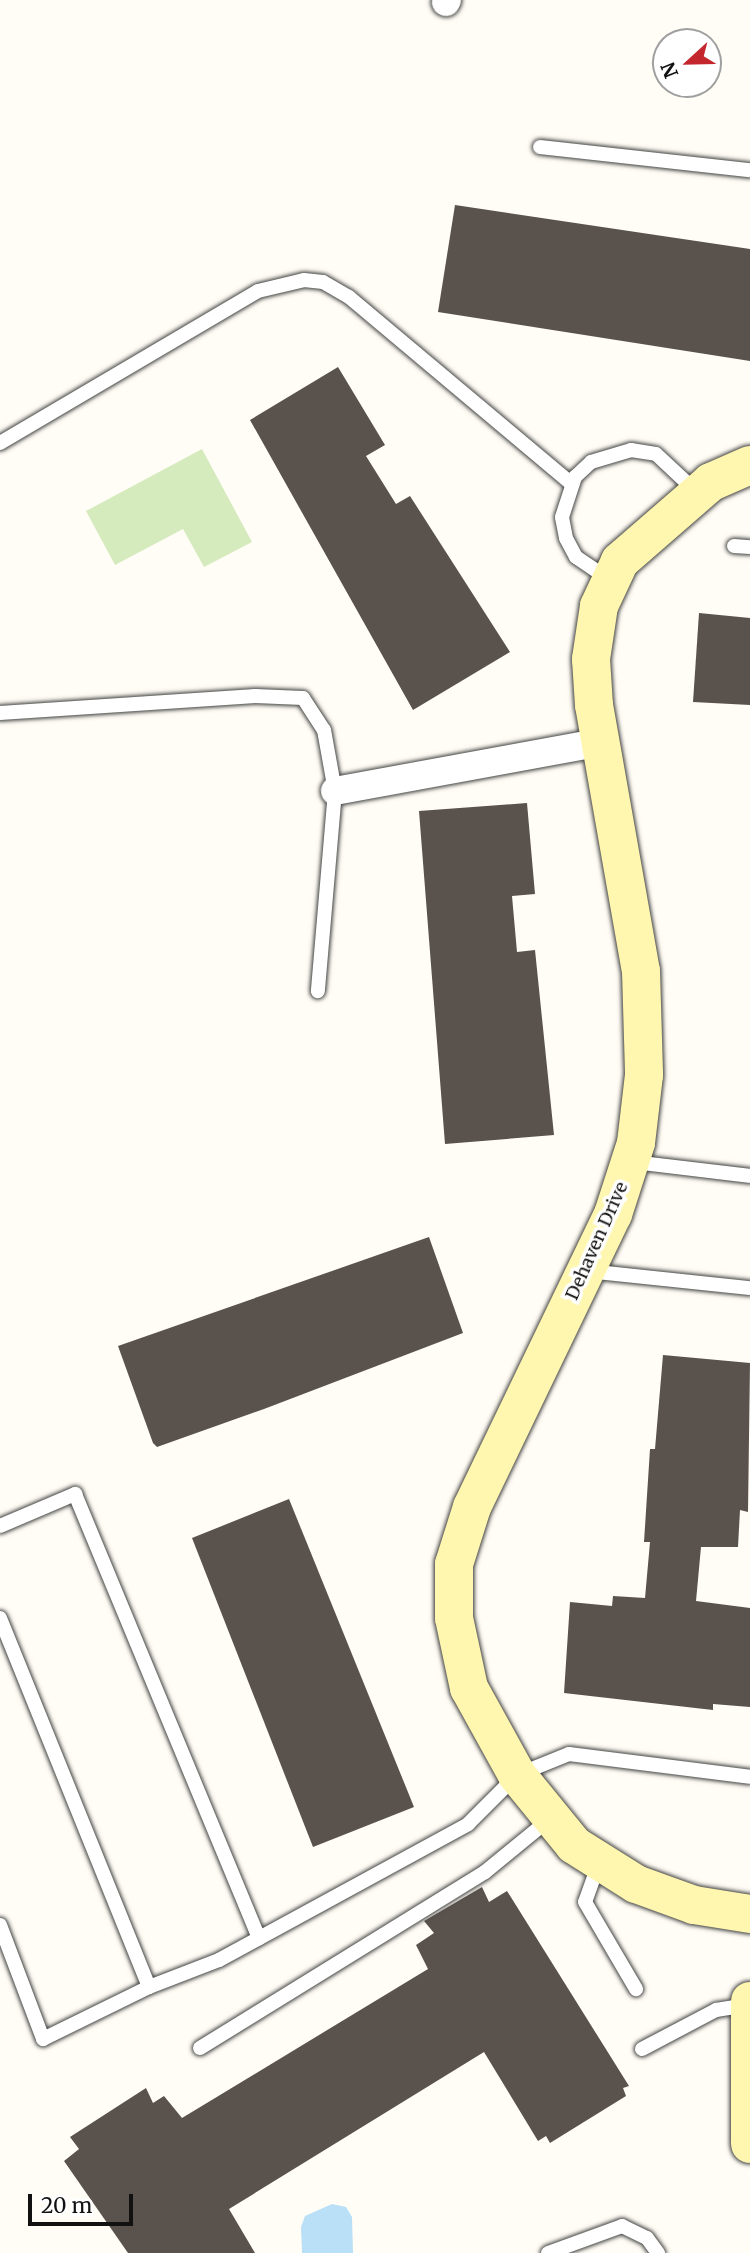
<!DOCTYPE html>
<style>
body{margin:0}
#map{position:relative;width:750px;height:2253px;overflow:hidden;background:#fffdf5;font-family:Merriweather,serif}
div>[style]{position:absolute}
.green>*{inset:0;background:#d5ebbd}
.water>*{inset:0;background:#b9e0f7}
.building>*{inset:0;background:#5a524d}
.roads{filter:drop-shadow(0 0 2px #444) drop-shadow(0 0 2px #444)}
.lane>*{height:14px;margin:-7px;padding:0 7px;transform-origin:7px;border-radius:7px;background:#fff}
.street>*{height:28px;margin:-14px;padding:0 14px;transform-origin:14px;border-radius:14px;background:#fff}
.secondary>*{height:38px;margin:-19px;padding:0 19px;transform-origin:19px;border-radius:19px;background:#fff6b0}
span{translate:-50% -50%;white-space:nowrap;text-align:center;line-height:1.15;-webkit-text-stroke:7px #fff;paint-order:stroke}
.street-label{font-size:18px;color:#111}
.north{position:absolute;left:652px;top:28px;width:70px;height:70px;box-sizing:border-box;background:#fff;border:2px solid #a0a0a0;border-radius:50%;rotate:248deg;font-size:19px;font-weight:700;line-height:28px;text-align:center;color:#111}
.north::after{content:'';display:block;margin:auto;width:24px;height:32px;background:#c4262e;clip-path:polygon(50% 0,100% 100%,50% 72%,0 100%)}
.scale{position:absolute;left:28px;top:2194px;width:105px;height:32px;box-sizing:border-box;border:4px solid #111;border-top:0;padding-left:9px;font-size:21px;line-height:24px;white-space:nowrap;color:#111;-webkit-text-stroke:5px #fff;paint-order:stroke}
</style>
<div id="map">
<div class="green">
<div style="clip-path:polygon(202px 449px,252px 542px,204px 567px,183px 529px,115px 565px,86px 511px)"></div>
</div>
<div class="water">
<div style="clip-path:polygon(332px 2204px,346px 2207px,352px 2217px,353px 2253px,302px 2253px,301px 2227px,305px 2216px)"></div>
</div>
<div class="building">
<div style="clip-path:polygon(455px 205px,750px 249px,750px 361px,438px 312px)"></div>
<div style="clip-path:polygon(338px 367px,385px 445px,366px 456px,396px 504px,410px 496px,510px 652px,413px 710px,250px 420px)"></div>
<div style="clip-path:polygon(699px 613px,750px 618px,750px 705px,693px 702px)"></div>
<div style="clip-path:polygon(527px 803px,535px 894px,512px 896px,517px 952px,535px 950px,554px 1135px,445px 1144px,419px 811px)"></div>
<div style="clip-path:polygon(429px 1237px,463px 1333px,264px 1409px,157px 1447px,153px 1443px,118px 1346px)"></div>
<div style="clip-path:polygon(663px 1355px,750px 1363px,748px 1512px,740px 1510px,738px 1547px,701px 1547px,696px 1601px,750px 1608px,750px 1707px,713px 1704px,713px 1710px,564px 1693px,570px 1602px,612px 1606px,613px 1596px,645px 1598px,650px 1542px,644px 1542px,650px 1449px,655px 1449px)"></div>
<div style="clip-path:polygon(289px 1499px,414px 1807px,313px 1847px,192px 1538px)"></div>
<div style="clip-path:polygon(482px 1887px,489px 1902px,507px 1891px,629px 2086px,623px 2088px,626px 2096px,550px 2143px,546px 2136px,538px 2141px,484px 2052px,229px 2209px,255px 2253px,128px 2253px,64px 2161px,79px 2149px,70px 2137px,146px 2088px,153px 2103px,164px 2096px,182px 2118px,428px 1969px,416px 1945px,434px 1933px,424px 1921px)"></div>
</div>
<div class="roads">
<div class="lane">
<div style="left:540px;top:147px;width:211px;rotate:6.3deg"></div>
<div style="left:0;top:443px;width:299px;rotate:-30.5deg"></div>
<div style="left:258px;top:291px;width:47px;rotate:-13.4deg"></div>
<div style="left:304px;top:280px;width:19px;rotate:6deg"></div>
<div style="left:323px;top:282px;width:30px;rotate:30deg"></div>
<div style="left:349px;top:297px;width:291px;rotate:40deg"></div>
<div style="left:734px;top:546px;width:16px;rotate:4deg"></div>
<div style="left:610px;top:580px;width:41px;rotate:-145.9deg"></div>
<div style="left:576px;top:557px;width:21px;rotate:-118deg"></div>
<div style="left:566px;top:538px;width:21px;rotate:-101deg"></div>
<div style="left:562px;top:517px;width:42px;rotate:-72deg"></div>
<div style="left:575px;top:477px;width:22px;rotate:-43deg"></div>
<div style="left:591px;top:462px;width:42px;rotate:-16.7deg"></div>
<div style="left:631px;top:450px;width:25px;rotate:9deg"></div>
<div style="left:656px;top:454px;width:42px;rotate:43.1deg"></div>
<div style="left:687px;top:483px;width:14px;rotate:73deg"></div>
<div style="left:0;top:713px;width:256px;rotate:-3.8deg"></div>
<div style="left:255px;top:696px;width:48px;rotate:2.4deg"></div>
<div style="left:303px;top:698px;width:38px;rotate:57deg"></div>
<div style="left:324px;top:730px;width:62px;rotate:79.8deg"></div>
<div style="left:335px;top:791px;width:201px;rotate:94.9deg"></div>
<div style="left:633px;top:1162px;width:118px;rotate:6.8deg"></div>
<div style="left:587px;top:1271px;width:164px;rotate:6deg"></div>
<div style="left:0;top:1526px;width:82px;rotate:-23.1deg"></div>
<div style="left:75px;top:1494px;width:481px;rotate:67.5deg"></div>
<div style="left:0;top:1618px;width:398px;rotate:68deg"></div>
<div style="left:149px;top:1987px;width:75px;rotate:-21.1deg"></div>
<div style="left:219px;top:1960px;width:284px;rotate:-28.6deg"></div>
<div style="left:468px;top:1824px;width:69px;rotate:-45deg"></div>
<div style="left:517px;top:1775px;width:56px;rotate:-22deg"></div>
<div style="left:569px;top:1754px;width:182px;rotate:7.2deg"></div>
<div style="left:599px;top:1863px;width:41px;rotate:109.7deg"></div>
<div style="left:585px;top:1902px;width:101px;rotate:59.6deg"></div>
<div style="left:0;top:1925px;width:122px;rotate:69.3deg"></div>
<div style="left:43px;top:2039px;width:118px;rotate:-26.1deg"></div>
<div style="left:200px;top:2048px;width:335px;rotate:-31.7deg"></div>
<div style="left:485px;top:1872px;width:85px;rotate:-39.3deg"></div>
<div style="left:642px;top:2049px;width:84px;rotate:-27.8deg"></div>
<div style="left:716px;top:2010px;width:32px;rotate:-9deg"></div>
<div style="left:548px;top:2253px;width:79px;rotate:-20deg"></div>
<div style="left:622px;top:2226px;width:28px;rotate:26deg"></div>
<div style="left:647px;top:2238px;width:19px;rotate:54deg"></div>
</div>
<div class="street">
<div style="left:446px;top:2px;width:2px;rotate:-63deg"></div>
<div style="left:335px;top:791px;width:270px;rotate:-10.4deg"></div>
</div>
<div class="secondary">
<div style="left:750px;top:465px;width:43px;rotate:156.4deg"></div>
<div style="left:711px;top:482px;width:121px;rotate:139deg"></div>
<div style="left:620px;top:561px;width:50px;rotate:115deg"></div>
<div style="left:599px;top:606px;width:54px;rotate:98.6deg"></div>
<div style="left:591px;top:659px;width:46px;rotate:86.3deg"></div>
<div style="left:594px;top:705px;width:270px;rotate:80deg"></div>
<div style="left:641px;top:971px;width:104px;rotate:88.3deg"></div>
<div style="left:644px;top:1075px;width:68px;rotate:96.7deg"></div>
<div style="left:636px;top:1143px;width:75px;rotate:107.9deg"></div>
<div style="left:613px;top:1214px;width:325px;rotate:115.7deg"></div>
<div style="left:472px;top:1507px;width:60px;rotate:107.5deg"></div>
<div style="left:454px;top:1564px;width:54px;rotate:90deg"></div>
<div style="left:454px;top:1618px;width:72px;rotate:77.9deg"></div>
<div style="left:469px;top:1688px;width:99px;rotate:61.1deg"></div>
<div style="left:517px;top:1775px;width:90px;rotate:50.8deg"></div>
<div style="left:574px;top:1845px;width:73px;rotate:32.2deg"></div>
<div style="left:636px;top:1884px;width:62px;rotate:19.9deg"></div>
<div style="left:694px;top:1905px;width:57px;rotate:9.1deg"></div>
<div style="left:750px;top:2001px;width:143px;rotate:90deg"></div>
</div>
</div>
<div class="street-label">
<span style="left:597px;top:1241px;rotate:-66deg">Dehaven Drive</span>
</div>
<div class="north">N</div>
<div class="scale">20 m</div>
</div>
